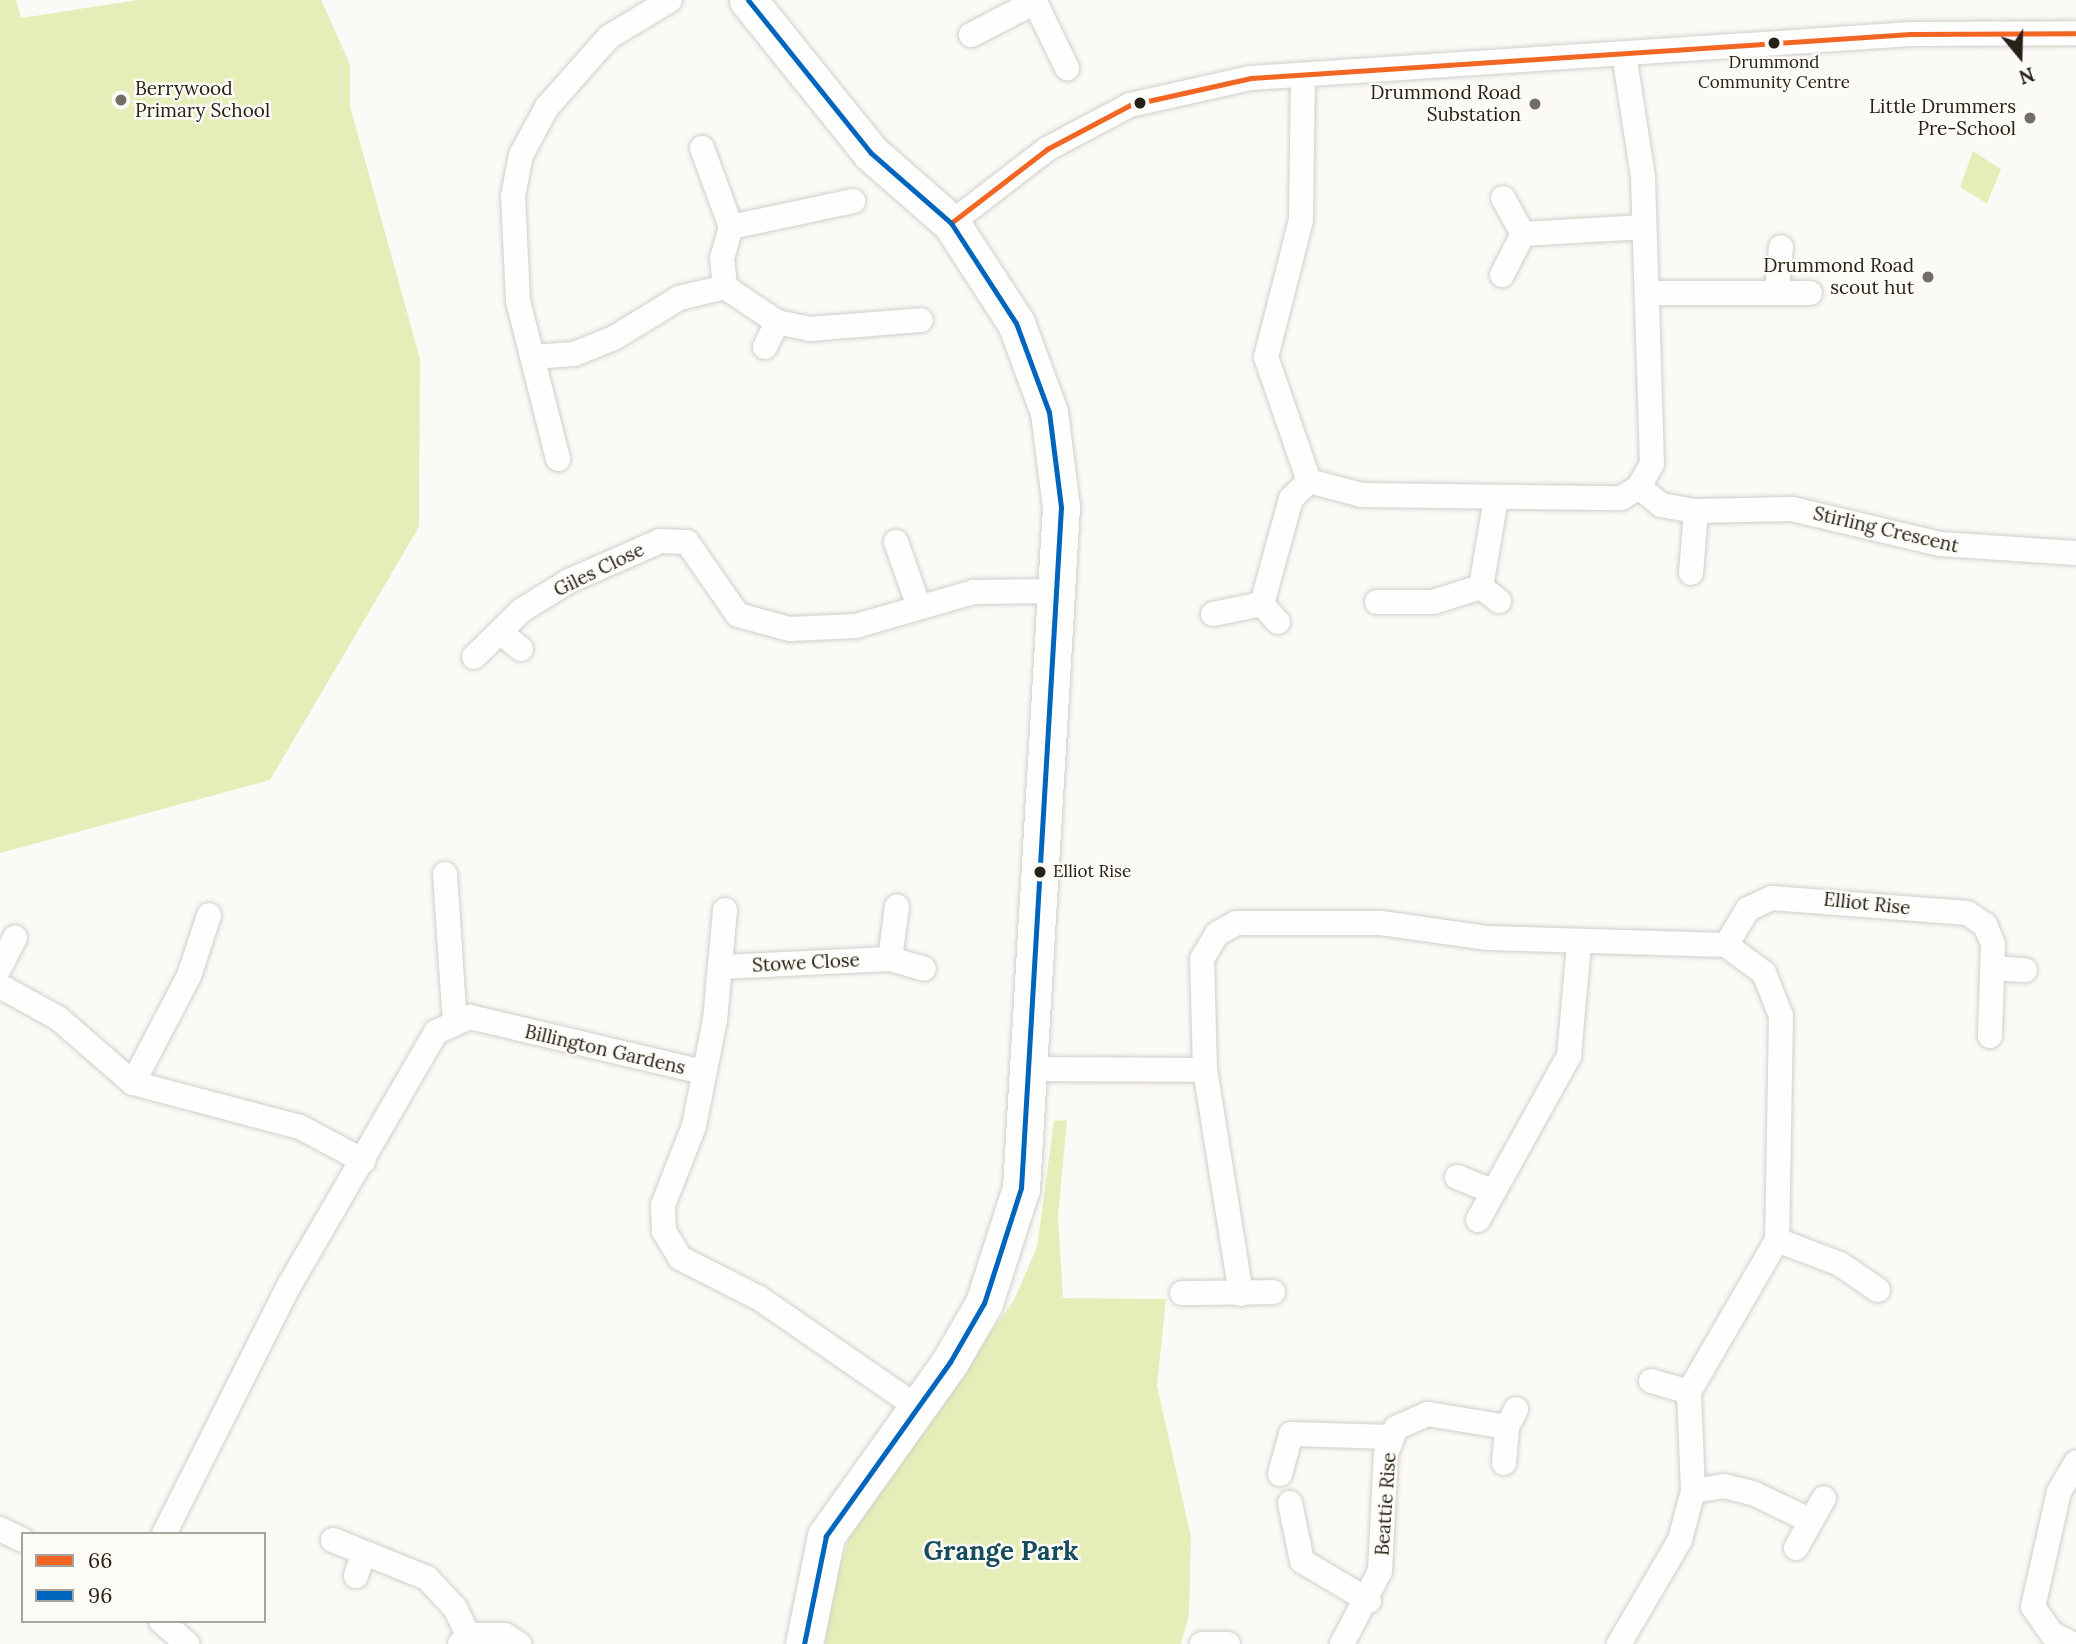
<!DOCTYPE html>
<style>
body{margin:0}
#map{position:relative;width:2076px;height:1644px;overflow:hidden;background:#fcfaf7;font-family:Lora,serif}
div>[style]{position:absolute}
.green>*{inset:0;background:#e7edb9}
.roads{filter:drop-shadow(0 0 2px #d2cfc9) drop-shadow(0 0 2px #d2cfc9)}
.street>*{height:24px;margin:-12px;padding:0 12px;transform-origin:12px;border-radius:12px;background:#fffefe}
.secondary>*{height:37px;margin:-18.5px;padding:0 18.5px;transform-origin:18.5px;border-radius:18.5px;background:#fffefe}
.bus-1>*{height:5px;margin:-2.5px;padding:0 2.5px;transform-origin:2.5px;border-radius:2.5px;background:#f26522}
.bus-2>*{height:5px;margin:-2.5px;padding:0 2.5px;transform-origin:2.5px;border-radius:2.5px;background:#0065bd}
.dots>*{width:19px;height:19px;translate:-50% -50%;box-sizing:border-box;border:4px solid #fdfbf6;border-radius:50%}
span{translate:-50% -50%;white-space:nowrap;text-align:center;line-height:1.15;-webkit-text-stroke:5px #fdfbf6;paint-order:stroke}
.bus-label{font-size:17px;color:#272219}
.left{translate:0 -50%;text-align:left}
.poi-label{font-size:19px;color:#272219}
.right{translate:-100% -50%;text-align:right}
.street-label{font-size:19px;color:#272219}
.district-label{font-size:26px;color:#164c5b;font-weight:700}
.legend{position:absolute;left:21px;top:1532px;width:245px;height:91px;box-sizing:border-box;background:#fdfbf6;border:2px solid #a7a49e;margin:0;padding:9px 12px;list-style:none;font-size:21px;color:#272219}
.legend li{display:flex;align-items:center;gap:14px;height:35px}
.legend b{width:35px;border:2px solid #a7a49e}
.north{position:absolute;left:1985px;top:21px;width:70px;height:70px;-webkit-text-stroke:5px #fdfbf6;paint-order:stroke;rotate:161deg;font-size:19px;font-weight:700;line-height:28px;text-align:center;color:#272219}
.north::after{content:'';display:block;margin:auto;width:24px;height:32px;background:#272219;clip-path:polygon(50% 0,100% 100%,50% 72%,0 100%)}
</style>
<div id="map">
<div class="green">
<div style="clip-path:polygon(0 0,16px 0,21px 18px,138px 0,321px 0,350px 64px,350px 106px,420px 359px,419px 527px,270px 780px,0 853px)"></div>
<div style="clip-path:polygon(1973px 151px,2001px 169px,1987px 204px,1960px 187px)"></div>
<div style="clip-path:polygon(1067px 1120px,1058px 1216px,1063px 1298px,1166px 1299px,1157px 1386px,1191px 1537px,1189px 1615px,1181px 1644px,825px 1644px,837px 1574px,856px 1518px,1014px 1300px,1037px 1247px,1054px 1121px)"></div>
</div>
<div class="roads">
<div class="street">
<div style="left:1034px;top:0;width:76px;rotate:64.1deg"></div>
<div style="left:971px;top:35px;width:72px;rotate:-27.3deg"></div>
<div style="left:1303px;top:76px;width:144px;rotate:90.8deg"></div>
<div style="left:1301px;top:220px;width:141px;rotate:104.3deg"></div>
<div style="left:1266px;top:357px;width:131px;rotate:70.9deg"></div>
<div style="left:1309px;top:481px;width:55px;rotate:14.8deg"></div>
<div style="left:1362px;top:495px;width:259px;rotate:0.7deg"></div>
<div style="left:1621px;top:498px;width:21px;rotate:-31deg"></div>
<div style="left:1639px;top:487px;width:26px;rotate:-61deg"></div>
<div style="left:1652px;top:464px;width:287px;rotate:-91.8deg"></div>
<div style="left:1643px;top:177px;width:124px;rotate:-98.8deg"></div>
<div style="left:702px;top:148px;width:84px;rotate:69.8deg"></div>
<div style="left:731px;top:227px;width:32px;rotate:106deg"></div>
<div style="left:722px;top:258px;width:29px;rotate:84deg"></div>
<div style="left:1503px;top:198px;width:41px;rotate:60.9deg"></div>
<div style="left:951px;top:223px;width:121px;rotate:-37.6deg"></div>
<div style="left:1047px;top:149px;width:94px;rotate:-27.9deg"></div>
<div style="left:1130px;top:105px;width:124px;rotate:-12.6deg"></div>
<div style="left:1251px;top:78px;width:661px;rotate:-3.81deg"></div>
<div style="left:1911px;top:34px;width:165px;rotate:-0.3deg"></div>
<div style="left:731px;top:227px;width:125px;rotate:-12deg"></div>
<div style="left:1502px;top:275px;width:46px;rotate:-62.9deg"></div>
<div style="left:1523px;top:234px;width:121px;rotate:-3.3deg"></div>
<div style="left:1777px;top:289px;width:42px;rotate:-84.6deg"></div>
<div style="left:1648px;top:293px;width:162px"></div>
<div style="left:765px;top:347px;width:28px;rotate:-64deg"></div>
<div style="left:532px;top:357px;width:42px;rotate:-4.1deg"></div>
<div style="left:574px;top:354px;width:43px;rotate:-21.8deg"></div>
<div style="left:614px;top:338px;width:76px;rotate:-31.6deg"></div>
<div style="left:679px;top:298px;width:47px;rotate:-13.4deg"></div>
<div style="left:725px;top:287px;width:63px;rotate:33.9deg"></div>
<div style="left:777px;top:322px;width:34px;rotate:12deg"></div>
<div style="left:810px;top:329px;width:111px;rotate:-4.6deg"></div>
<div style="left:558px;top:459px;width:163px;rotate:-104.2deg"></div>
<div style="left:518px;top:301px;width:105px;rotate:-92.7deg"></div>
<div style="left:513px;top:196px;width:42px;rotate:-79deg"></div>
<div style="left:521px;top:155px;width:55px;rotate:-61.6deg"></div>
<div style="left:547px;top:107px;width:94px;rotate:-48.5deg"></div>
<div style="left:609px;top:37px;width:71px;rotate:-31.2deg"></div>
<div style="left:1639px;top:487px;width:28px;rotate:39deg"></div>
<div style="left:1661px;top:505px;width:36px;rotate:10deg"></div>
<div style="left:1696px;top:511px;width:96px;rotate:-1.2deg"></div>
<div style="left:1792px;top:509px;width:152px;rotate:13.3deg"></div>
<div style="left:1940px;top:544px;width:136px;rotate:3.8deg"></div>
<div style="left:896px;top:542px;width:69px;rotate:70.5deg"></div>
<div style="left:1691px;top:573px;width:62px;rotate:-85.4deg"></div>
<div style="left:1481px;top:587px;width:23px;rotate:38deg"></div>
<div style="left:1377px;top:602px;width:56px"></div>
<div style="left:1433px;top:602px;width:50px;rotate:-17.4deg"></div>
<div style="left:1481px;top:587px;width:90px;rotate:-80.4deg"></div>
<div style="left:1213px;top:614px;width:50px;rotate:-11.5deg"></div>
<div style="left:1278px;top:622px;width:24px;rotate:-132deg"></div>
<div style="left:1262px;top:604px;width:109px;rotate:-74.6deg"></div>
<div style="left:1291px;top:499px;width:25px;rotate:-45deg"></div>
<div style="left:500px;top:632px;width:27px;rotate:39deg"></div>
<div style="left:474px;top:657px;width:67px;rotate:-44.4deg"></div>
<div style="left:522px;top:610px;width:55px;rotate:-31.7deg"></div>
<div style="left:569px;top:581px;width:99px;rotate:-23.7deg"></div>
<div style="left:660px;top:541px;width:27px;rotate:2deg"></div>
<div style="left:687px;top:542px;width:89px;rotate:55.1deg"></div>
<div style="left:738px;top:615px;width:54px;rotate:15.1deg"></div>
<div style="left:790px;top:629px;width:66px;rotate:-2.6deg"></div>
<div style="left:856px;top:626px;width:123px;rotate:-16.1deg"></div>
<div style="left:974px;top:592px;width:81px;rotate:-0.7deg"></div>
<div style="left:445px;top:874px;width:149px;rotate:86.2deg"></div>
<div style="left:725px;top:910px;width:110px;rotate:95.2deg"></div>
<div style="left:715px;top:1020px;width:108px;rotate:101.2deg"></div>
<div style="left:694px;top:1126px;width:85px;rotate:111.4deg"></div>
<div style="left:663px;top:1205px;width:26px;rotate:88deg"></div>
<div style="left:664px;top:1231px;width:31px;rotate:59deg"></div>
<div style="left:680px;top:1258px;width:89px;rotate:26.9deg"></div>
<div style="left:759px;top:1298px;width:192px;rotate:34.6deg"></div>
<div style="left:1726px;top:945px;width:42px;rotate:-58.6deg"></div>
<div style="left:1748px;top:909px;width:26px;rotate:-25deg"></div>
<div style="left:1772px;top:898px;width:196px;rotate:4.4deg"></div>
<div style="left:1967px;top:913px;width:22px;rotate:34deg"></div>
<div style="left:1985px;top:925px;width:21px;rotate:67deg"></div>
<div style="left:1993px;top:944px;width:92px;rotate:91.9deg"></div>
<div style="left:890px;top:959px;width:53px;rotate:-82.5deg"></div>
<div style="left:0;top:967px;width:33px;rotate:-63deg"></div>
<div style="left:722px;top:967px;width:168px;rotate:-2.7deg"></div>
<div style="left:890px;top:959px;width:35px;rotate:16deg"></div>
<div style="left:1994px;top:968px;width:31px;rotate:4deg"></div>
<div style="left:0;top:986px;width:66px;rotate:28.9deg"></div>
<div style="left:58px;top:1018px;width:99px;rotate:40.9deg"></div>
<div style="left:133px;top:1083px;width:173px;rotate:14.8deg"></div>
<div style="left:300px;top:1127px;width:72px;rotate:28deg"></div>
<div style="left:1031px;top:1069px;width:174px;rotate:0.3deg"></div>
<div style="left:133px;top:1083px;width:121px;rotate:-62.4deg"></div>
<div style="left:189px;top:976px;width:64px;rotate:-71.8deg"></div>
<div style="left:1457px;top:1177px;width:37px;rotate:22deg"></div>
<div style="left:1478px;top:1220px;width:188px;rotate:-61deg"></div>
<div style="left:1569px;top:1056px;width:113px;rotate:-84.9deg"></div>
<div style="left:1777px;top:1240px;width:67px;rotate:20.9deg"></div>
<div style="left:1840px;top:1264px;width:46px;rotate:34.4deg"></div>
<div style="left:1182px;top:1293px;width:91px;rotate:-0.6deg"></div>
<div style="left:1241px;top:1294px;width:227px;rotate:-99.1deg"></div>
<div style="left:1205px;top:1070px;width:111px;rotate:-91.5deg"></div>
<div style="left:1202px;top:959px;width:29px;rotate:-59deg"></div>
<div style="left:1217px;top:934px;width:22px;rotate:-30deg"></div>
<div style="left:1236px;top:923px;width:145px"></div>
<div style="left:1381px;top:923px;width:108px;rotate:8deg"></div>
<div style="left:1488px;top:938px;width:238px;rotate:1.7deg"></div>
<div style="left:1726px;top:945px;width:47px;rotate:36.4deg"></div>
<div style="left:1764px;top:973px;width:46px;rotate:68.4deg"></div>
<div style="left:1781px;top:1016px;width:224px;rotate:91deg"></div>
<div style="left:1777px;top:1240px;width:176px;rotate:120.1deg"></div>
<div style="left:1689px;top:1392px;width:99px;rotate:87.7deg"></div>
<div style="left:1693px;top:1491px;width:51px;rotate:104.9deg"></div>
<div style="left:1680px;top:1540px;width:121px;rotate:120.4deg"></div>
<div style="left:1651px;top:1381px;width:40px;rotate:16deg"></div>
<div style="left:1504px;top:1463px;width:36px;rotate:-85deg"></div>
<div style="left:1507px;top:1427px;width:20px;rotate:-63deg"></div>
<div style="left:1280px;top:1474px;width:41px;rotate:-74.6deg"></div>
<div style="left:1291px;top:1434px;width:101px;rotate:1.7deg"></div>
<div style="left:1693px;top:1491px;width:31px;rotate:-9deg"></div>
<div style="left:1724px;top:1486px;width:32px;rotate:14deg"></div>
<div style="left:1755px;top:1494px;width:62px;rotate:25.7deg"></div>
<div style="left:1290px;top:1503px;width:59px;rotate:78.3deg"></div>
<div style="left:1302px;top:1561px;width:78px;rotate:30.8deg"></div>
<div style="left:0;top:1529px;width:25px;rotate:26deg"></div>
<div style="left:164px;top:1534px;width:280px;rotate:-63.3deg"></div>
<div style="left:290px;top:1284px;width:291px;rotate:-59.9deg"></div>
<div style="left:436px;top:1032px;width:37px;rotate:-24deg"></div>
<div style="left:470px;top:1017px;width:239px;rotate:13.3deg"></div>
<div style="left:333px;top:1540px;width:101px;rotate:22deg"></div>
<div style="left:427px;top:1578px;width:41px;rotate:47deg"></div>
<div style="left:455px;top:1608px;width:30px;rotate:64deg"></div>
<div style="left:1796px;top:1548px;width:57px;rotate:-60.8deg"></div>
<div style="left:356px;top:1576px;width:23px;rotate:-72deg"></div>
<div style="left:161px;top:1621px;width:35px;rotate:41deg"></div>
<div style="left:460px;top:1644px;width:12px;rotate:-48deg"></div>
<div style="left:468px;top:1635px;width:37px"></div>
<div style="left:505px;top:1635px;width:17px;rotate:33deg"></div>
<div style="left:1202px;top:1644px;width:26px"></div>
<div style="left:1342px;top:1644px;width:82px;rotate:-62.5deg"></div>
<div style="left:1380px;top:1571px;width:117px;rotate:-87.1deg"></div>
<div style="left:1386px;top:1454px;width:28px;rotate:-69deg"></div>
<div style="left:1396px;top:1428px;width:35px;rotate:-24deg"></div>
<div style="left:1428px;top:1414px;width:80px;rotate:9.3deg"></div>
<div style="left:2072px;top:1644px;width:22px;rotate:-153deg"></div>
<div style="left:2052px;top:1634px;width:33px;rotate:-125deg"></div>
<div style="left:2033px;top:1607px;width:118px;rotate:-77.3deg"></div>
<div style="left:2059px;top:1492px;width:34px;rotate:-60deg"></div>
</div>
<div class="secondary">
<div style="left:748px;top:0;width:196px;rotate:51.2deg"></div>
<div style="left:871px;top:153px;width:106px;rotate:41.2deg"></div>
<div style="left:951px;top:223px;width:119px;rotate:57deg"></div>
<div style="left:1016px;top:323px;width:95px;rotate:69.7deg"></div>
<div style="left:1049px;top:412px;width:96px;rotate:82.8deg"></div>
<div style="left:1061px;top:507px;width:682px;rotate:93.36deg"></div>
<div style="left:1021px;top:1188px;width:121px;rotate:107.8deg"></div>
<div style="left:984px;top:1303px;width:68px;rotate:120deg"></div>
<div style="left:950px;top:1362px;width:214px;rotate:125.5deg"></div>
<div style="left:826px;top:1536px;width:110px;rotate:101.5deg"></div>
</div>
</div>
<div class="bus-1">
<div style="left:951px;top:223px;width:121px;rotate:-37.6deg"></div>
<div style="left:1047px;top:149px;width:94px;rotate:-27.9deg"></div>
<div style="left:1130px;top:105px;width:124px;rotate:-12.6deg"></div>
<div style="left:1251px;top:78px;width:661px;rotate:-3.81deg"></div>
<div style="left:1911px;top:34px;width:165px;rotate:-0.3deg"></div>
</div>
<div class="bus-2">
<div style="left:748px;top:0;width:196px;rotate:51.2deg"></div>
<div style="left:871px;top:153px;width:106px;rotate:41.2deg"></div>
<div style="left:951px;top:223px;width:119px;rotate:57deg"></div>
<div style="left:1016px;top:323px;width:95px;rotate:69.7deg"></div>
<div style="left:1049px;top:412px;width:96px;rotate:82.8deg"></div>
<div style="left:1061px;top:507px;width:682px;rotate:93.36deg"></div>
<div style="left:1021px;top:1188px;width:121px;rotate:107.8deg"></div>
<div style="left:984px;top:1303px;width:68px;rotate:120deg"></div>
<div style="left:950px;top:1362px;width:214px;rotate:125.5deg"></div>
<div style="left:826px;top:1536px;width:110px;rotate:101.5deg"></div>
</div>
<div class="dots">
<div style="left:1774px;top:43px;background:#272219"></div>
<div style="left:121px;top:100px;background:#726e67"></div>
<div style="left:1140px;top:103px;background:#272219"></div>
<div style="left:1535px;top:104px;background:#726e67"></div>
<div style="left:2030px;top:118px;background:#726e67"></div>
<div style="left:1928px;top:277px;background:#726e67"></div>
<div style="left:1040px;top:872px;background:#272219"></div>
</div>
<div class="bus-label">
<span style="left:1774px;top:73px">Drummond<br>Community Centre</span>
<span class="left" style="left:1053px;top:872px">Elliot Rise</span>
</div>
<div class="poi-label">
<span class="left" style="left:135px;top:100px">Berrywood<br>Primary School</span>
<span class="right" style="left:1521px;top:104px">Drummond Road<br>Substation</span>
<span class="right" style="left:2016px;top:118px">Little Drummers<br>Pre-School</span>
<span class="right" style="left:1914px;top:277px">Drummond Road<br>scout hut</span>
</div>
<div class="street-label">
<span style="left:1886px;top:530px;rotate:13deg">Stirling Crescent</span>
<span style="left:599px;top:570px;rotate:-26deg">Giles Close</span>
<span style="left:1867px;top:904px;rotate:6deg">Elliot Rise</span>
<span style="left:806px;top:963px;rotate:-3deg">Stowe Close</span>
<span style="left:605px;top:1050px;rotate:13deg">Billington Gardens</span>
<span style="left:1386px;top:1504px;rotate:-86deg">Beattie Rise</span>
</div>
<div class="district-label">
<span style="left:1001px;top:1551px">Grange Park</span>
</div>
<ul class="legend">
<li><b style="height:9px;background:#f26522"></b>66</li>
<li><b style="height:9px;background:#0065bd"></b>96</li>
</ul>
<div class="north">N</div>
</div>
